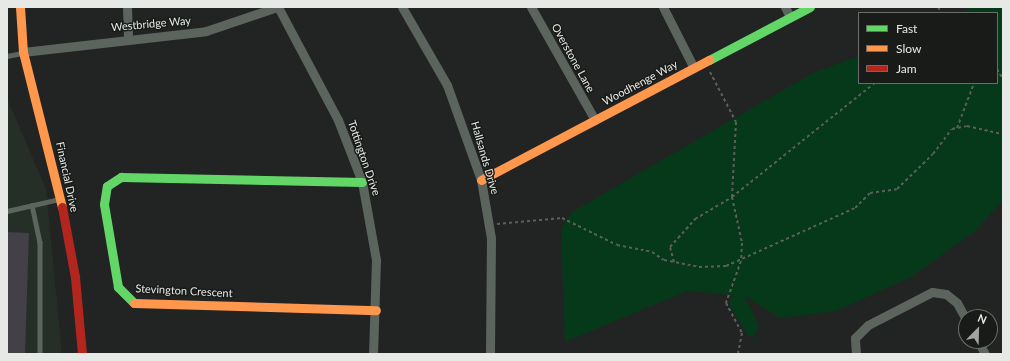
<!DOCTYPE html>
<style>
body{margin:0}
#map{position:relative;width:1010px;height:361px;overflow:hidden;background:#222423;font-family:Lato,sans-serif}
div>[style]{position:absolute}
.built>*{inset:0;background:#252e27}
.green>*{inset:0;background:#053919}
.building>*{inset:0;background:#434047}
.path>*{height:2px;margin-top:-1px;transform-origin:0;background:repeating-linear-gradient(90deg,#5a5f5b 0 3px,transparent 0 6px)}
.lane>*{height:4.5px;margin:-2.25px;padding:0 2.25px;transform-origin:2.25px;border-radius:2.25px;background:#5c645e}
.street>*{height:9px;margin:-4.5px;padding:0 4.5px;transform-origin:4.5px;border-radius:4.5px;background:#5c645e}
.fast>*{height:9px;margin:-4.5px;padding:0 4.5px;transform-origin:4.5px;border-radius:4.5px;background:#63d668}
.slow>*{height:9px;margin:-4.5px;padding:0 4.5px;transform-origin:4.5px;border-radius:4.5px;background:#ff974d}
.jam>*{height:9px;margin:-4.5px;padding:0 4.5px;transform-origin:4.5px;border-radius:4.5px;background:#b3261e}
span{translate:-50% -50%;white-space:nowrap;text-align:center;line-height:1.15;-webkit-text-stroke:3px #181b18;paint-order:stroke}
.street-label{font-size:11px;color:#e7e9e7}
.frame{position:absolute;inset:0;border:8px solid #e7e9e7;pointer-events:none}
.legend{position:absolute;left:858px;top:12px;width:140px;height:72px;box-sizing:border-box;background:#181b18;border:1px solid #6b6d6b;margin:0;padding:5px 7px;list-style:none;font-size:12px;color:#e7e9e7}
.legend li{display:flex;align-items:center;gap:8px;height:20px}
.legend b{width:20px;border:1px solid #6b6d6b}
.north{position:absolute;left:958px;top:309px;width:40px;height:40px;box-sizing:border-box;background:#181b18;border:1px solid #6b6d6b;border-radius:50%;rotate:23deg;font-size:11px;font-weight:700;line-height:16px;text-align:center;color:#e7e9e7}
.north::after{content:'';display:block;margin:auto;width:14px;height:18px;background:#a2a4a2;clip-path:polygon(50% 0,100% 100%,50% 72%,0 100%)}
</style>
<div id="map">
<div class="built">
<div style="clip-path:polygon(7px 98px,46px 189px,62px 354px,7px 354px)"></div>
</div>
<div class="green">
<div style="clip-path:polygon(973px 7px,1003px 7px,1003px 200px,975px 231px,911px 277px,836px 311px,780px 318px,745px 296px,759px 327px,753px 337px,748px 336px,730px 306px,730px 299px,735px 295px,687px 291px,565px 342px,561px 229px,572px 212px,813px 73px,859px 56px,859px 83px,997px 83px,997px 13px,960px 13px)"></div>
</div>
<div class="building">
<div style="clip-path:polygon(7px 232px,29px 233px,25px 354px,7px 354px)"></div>
</div>
<div class="path">
<div style="left:938px;top:7px;width:7px;rotate:63deg"></div>
<div style="left:997px;top:69px;width:12px;rotate:59deg"></div>
<div style="left:710px;top:72px;width:56px;rotate:62.5deg"></div>
<div style="left:736px;top:122px;width:75px;rotate:93.1deg"></div>
<div style="left:732px;top:197px;width:47px;rotate:77.7deg"></div>
<div style="left:742px;top:243px;width:18px;rotate:93deg"></div>
<div style="left:741px;top:261px;width:45px;rotate:109.7deg"></div>
<div style="left:726px;top:303px;width:34px;rotate:62deg"></div>
<div style="left:742px;top:333px;width:21px;rotate:101deg"></div>
<div style="left:957px;top:128px;width:48px;rotate:-69.3deg"></div>
<div style="left:497px;top:224px;width:65px;rotate:-5.3deg"></div>
<div style="left:562px;top:218px;width:61px;rotate:26.1deg"></div>
<div style="left:617px;top:245px;width:36px;rotate:11deg"></div>
<div style="left:652px;top:252px;width:14px;rotate:34deg"></div>
<div style="left:664px;top:260px;width:36px;rotate:11deg"></div>
<div style="left:699px;top:267px;width:27px;rotate:-2deg"></div>
<div style="left:726px;top:266px;width:141px;rotate:-24.2deg"></div>
<div style="left:855px;top:208px;width:21px;rotate:-45deg"></div>
<div style="left:870px;top:193px;width:27px;rotate:-8deg"></div>
<div style="left:897px;top:189px;width:50px;rotate:-44.2deg"></div>
<div style="left:933px;top:154px;width:31px;rotate:-53deg"></div>
<div style="left:952px;top:129px;width:15px;rotate:-11deg"></div>
<div style="left:967px;top:126px;width:37px;rotate:13deg"></div>
<div style="left:674px;top:262px;width:16px;rotate:-105deg"></div>
<div style="left:670px;top:247px;width:38px;rotate:-48deg"></div>
<div style="left:695px;top:219px;width:43px;rotate:-30.7deg"></div>
<div style="left:732px;top:197px;width:183px;rotate:-38.6deg"></div>
</div>
<div class="lane">
<div style="left:7px;top:56px;width:15px;rotate:-11deg"></div>
<div style="left:32px;top:205px;width:38px;rotate:78deg"></div>
<div style="left:40px;top:242px;width:112px;rotate:90deg"></div>
<div style="left:7px;top:211px;width:54px;rotate:-12.8deg"></div>
</div>
<div class="street">
<div style="left:127px;top:7px;width:31px;rotate:88deg"></div>
<div style="left:278px;top:7px;width:128px;rotate:62deg"></div>
<div style="left:338px;top:120px;width:66px;rotate:68.8deg"></div>
<div style="left:362px;top:182px;width:79px;rotate:79.8deg"></div>
<div style="left:376px;top:260px;width:94px;rotate:91.8deg"></div>
<div style="left:402px;top:7px;width:90px;rotate:60deg"></div>
<div style="left:447px;top:85px;width:101px;rotate:70.3deg"></div>
<div style="left:481px;top:180px;width:59px;rotate:80.2deg"></div>
<div style="left:491px;top:238px;width:116px;rotate:90.5deg"></div>
<div style="left:531px;top:7px;width:130px;rotate:60.5deg"></div>
<div style="left:663px;top:7px;width:68px;rotate:63.1deg"></div>
<div style="left:785px;top:7px;width:11px;rotate:63deg"></div>
<div style="left:23px;top:52px;width:184px;rotate:-6.5deg"></div>
<div style="left:206px;top:31px;width:75px;rotate:-18.7deg"></div>
<div style="left:978px;top:341px;width:15px;rotate:62deg"></div>
<div style="left:856px;top:354px;width:16px;rotate:-94deg"></div>
<div style="left:855px;top:338px;width:18px;rotate:-45deg"></div>
<div style="left:868px;top:325px;width:72px;rotate:-27.3deg"></div>
<div style="left:932px;top:292px;width:14px;rotate:8deg"></div>
<div style="left:946px;top:294px;width:14px;rotate:39deg"></div>
<div style="left:957px;top:303px;width:18px;rotate:61deg"></div>
</div>
<div class="fast">
<div style="left:709px;top:60px;width:114px;rotate:-27.7deg"></div>
<div style="left:134px;top:303px;width:23px;rotate:-135deg"></div>
<div style="left:118px;top:287px;width:84px;rotate:-99.6deg"></div>
<div style="left:104px;top:204px;width:18px;rotate:-81deg"></div>
<div style="left:107px;top:186px;width:17px;rotate:-33deg"></div>
<div style="left:121px;top:177px;width:241px;rotate:1.2deg"></div>
</div>
<div class="slow">
<div style="left:20px;top:7px;width:45px;rotate:86.2deg"></div>
<div style="left:23px;top:52px;width:160px;rotate:75.9deg"></div>
<div style="left:481px;top:180px;width:258px;rotate:-27.8deg"></div>
<div style="left:134px;top:303px;width:242px;rotate:1.7deg"></div>
</div>
<div class="jam">
<div style="left:62px;top:207px;width:71px;rotate:79.5deg"></div>
<div style="left:75px;top:277px;width:77px;rotate:84.8deg"></div>
</div>
<div class="street-label">
<span style="left:151px;top:24px;rotate:-5deg">Westbridge Way</span>
<span style="left:573px;top:58px;rotate:61deg">Overstone Lane</span>
<span style="left:640px;top:83px;rotate:-28deg">Woodhenge Way</span>
<span style="left:364px;top:158px;rotate:71deg">Tottington Drive</span>
<span style="left:485px;top:158px;rotate:74deg">Hallsands Drive</span>
<span style="left:67px;top:177px;rotate:78deg">Financial Drive</span>
<span style="left:184px;top:291px;rotate:3deg">Stevington Crescent</span>
</div>
<div class="frame"></div>
<ul class="legend">
<li><b style="height:5px;background:#63d668"></b>Fast</li>
<li><b style="height:5px;background:#ff974d"></b>Slow</li>
<li><b style="height:5px;background:#b3261e"></b>Jam</li>
</ul>
<div class="north">N</div>
</div>
